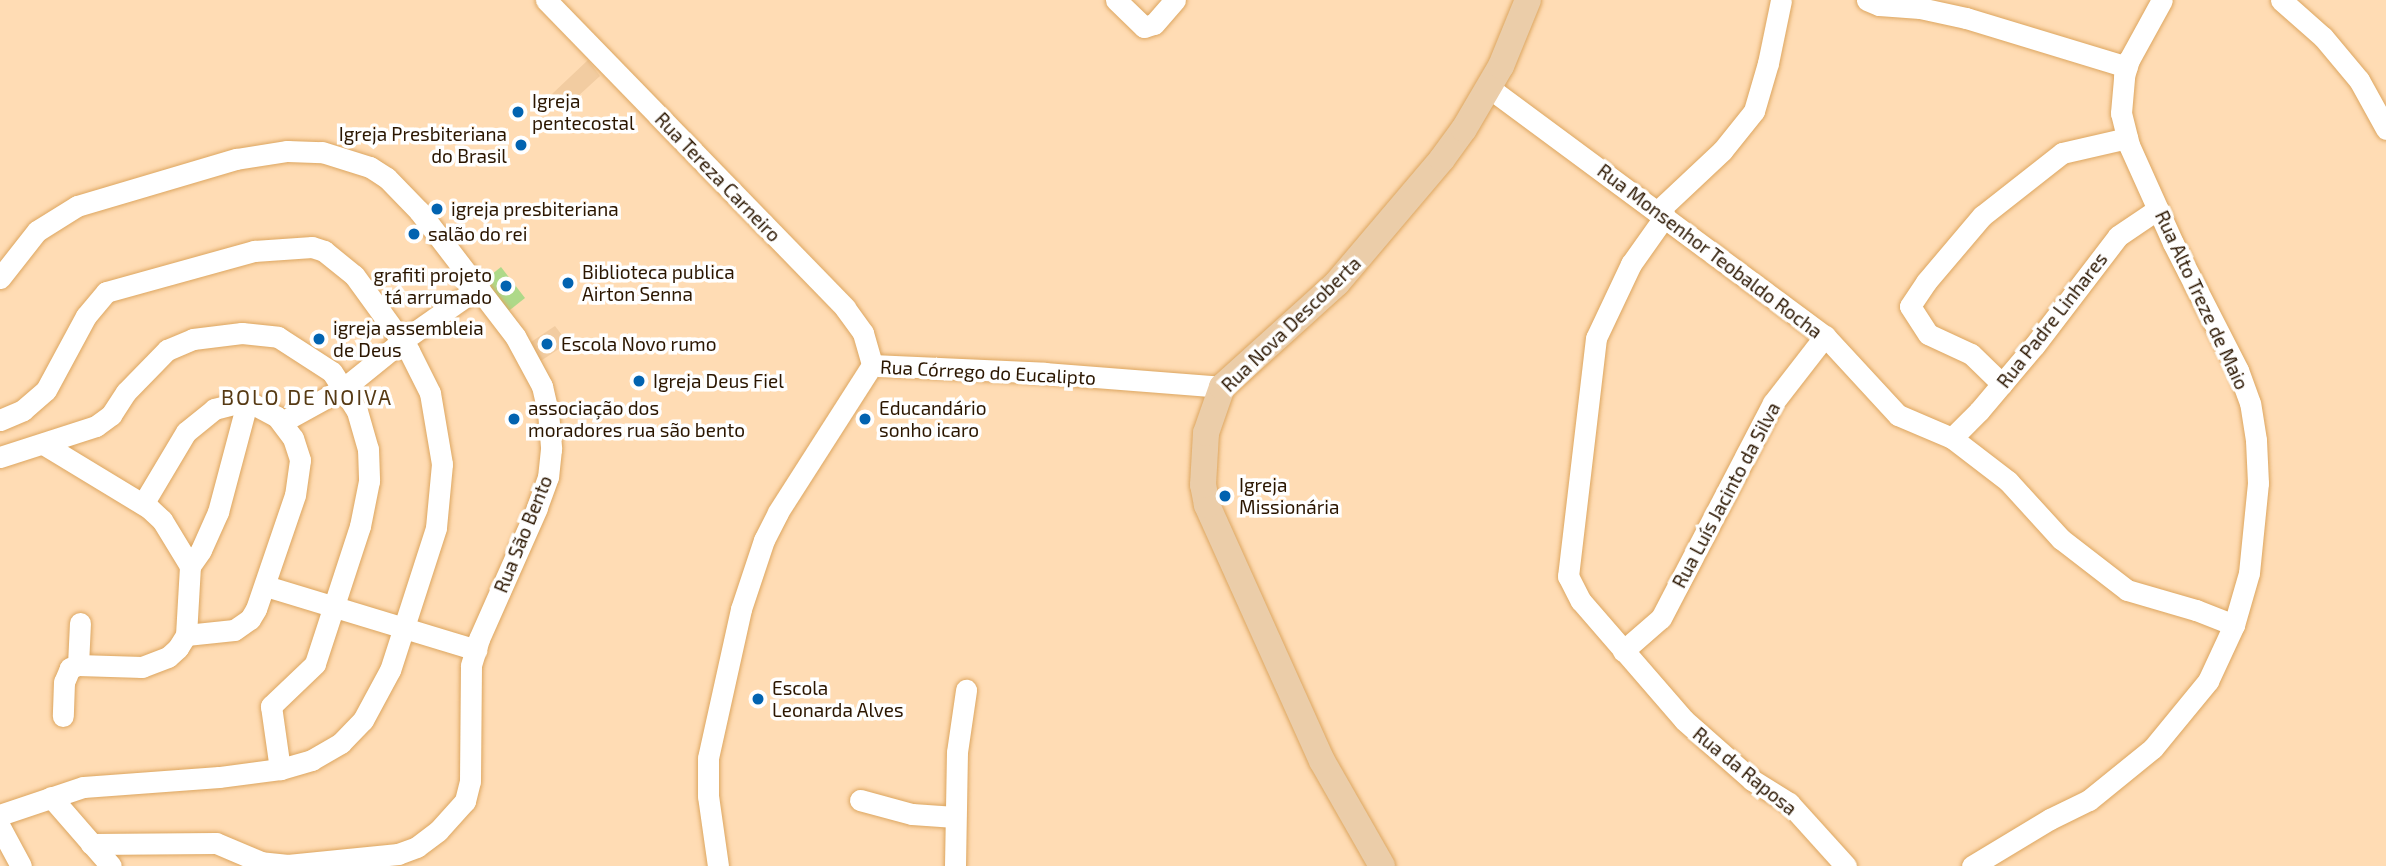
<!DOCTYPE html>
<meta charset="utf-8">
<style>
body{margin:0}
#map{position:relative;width:2386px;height:866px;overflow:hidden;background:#ffdcb4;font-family:"Exo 2",sans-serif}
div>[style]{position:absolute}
.built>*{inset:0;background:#f2cca1}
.green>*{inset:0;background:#aed989}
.roads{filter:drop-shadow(0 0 2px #dda660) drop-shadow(0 0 2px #dda660)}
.minor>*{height:21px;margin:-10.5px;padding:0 10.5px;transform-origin:10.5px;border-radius:10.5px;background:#fff}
.major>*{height:26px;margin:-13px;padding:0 13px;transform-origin:13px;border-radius:13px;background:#ebcda9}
.dots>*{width:19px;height:19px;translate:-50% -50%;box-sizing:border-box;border:4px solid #fff;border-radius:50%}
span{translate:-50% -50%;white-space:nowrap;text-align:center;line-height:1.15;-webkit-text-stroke:7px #fff;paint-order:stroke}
.poi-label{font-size:19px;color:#2b1600}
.left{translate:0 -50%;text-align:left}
.right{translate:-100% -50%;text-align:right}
.street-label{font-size:19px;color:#2b1600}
.neighbourhood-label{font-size:21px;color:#563a14;letter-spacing:2px}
</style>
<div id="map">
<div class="built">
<div style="clip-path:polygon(588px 60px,600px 76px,564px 109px,552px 94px)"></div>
<div style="clip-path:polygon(555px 326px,568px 343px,536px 364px,525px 346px)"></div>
</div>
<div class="green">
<div style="clip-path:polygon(501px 267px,525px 298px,506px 313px,482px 282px)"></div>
</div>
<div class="roads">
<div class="minor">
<div style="left:546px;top:0;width:429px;rotate:45.8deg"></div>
<div style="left:845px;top:308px;width:31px;rotate:54deg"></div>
<div style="left:863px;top:333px;width:33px;rotate:74deg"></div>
<div style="left:1116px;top:0;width:39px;rotate:44deg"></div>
<div style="left:1144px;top:27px;width:10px;rotate:-17deg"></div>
<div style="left:1154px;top:24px;width:32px;rotate:-49deg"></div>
<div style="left:1867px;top:0;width:13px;rotate:23deg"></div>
<div style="left:1879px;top:5px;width:41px;rotate:4.2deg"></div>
<div style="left:1920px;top:8px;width:47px;rotate:12.3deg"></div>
<div style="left:1966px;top:18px;width:168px;rotate:16.9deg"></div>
<div style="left:2281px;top:0;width:56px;rotate:41.4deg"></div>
<div style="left:2323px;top:37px;width:56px;rotate:50.1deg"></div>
<div style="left:2359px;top:80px;width:56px;rotate:61.1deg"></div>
<div style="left:1488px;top:87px;width:419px;rotate:36.5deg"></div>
<div style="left:1825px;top:336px;width:108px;rotate:47.3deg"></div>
<div style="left:1898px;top:415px;width:59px;rotate:23.1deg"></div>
<div style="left:1952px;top:438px;width:71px;rotate:37.5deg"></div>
<div style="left:2008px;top:481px;width:79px;rotate:47.6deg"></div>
<div style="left:2061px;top:539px;width:83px;rotate:37.7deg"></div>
<div style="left:2127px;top:590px;width:72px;rotate:16.2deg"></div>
<div style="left:2196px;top:610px;width:41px;rotate:21.5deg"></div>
<div style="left:1658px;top:211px;width:88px;rotate:-43.2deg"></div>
<div style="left:1722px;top:151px;width:51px;rotate:-51.3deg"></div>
<div style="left:1754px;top:111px;width:50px;rotate:-73.7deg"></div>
<div style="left:1768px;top:63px;width:64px;rotate:-78.3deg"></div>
<div style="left:1665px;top:216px;width:59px;rotate:125.3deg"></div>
<div style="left:1631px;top:264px;width:82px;rotate:115.3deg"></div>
<div style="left:1596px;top:338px;width:240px;rotate:96.7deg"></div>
<div style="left:1568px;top:576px;width:28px;rotate:63deg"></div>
<div style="left:1581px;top:601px;width:157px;rotate:49.1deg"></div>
<div style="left:1684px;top:720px;width:91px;rotate:41.4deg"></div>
<div style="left:1752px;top:780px;width:44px;rotate:31.9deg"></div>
<div style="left:1789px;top:803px;width:85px;rotate:47.9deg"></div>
<div style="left:0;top:278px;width:60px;rotate:-51.8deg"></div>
<div style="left:37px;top:231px;width:47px;rotate:-32deg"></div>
<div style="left:77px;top:206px;width:166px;rotate:-16.5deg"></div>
<div style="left:236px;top:159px;width:52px;rotate:-8.9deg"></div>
<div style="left:287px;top:151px;width:35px;rotate:2deg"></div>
<div style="left:322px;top:152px;width:50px;rotate:17.4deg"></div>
<div style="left:370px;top:167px;width:20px;rotate:33deg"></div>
<div style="left:387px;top:178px;width:46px;rotate:45.9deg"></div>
<div style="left:419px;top:211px;width:158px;rotate:52.5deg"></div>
<div style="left:515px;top:336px;width:57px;rotate:61.6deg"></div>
<div style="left:542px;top:386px;width:27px;rotate:77deg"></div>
<div style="left:548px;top:412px;width:37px;rotate:85deg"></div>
<div style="left:551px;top:449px;width:28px;rotate:96deg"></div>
<div style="left:548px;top:477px;width:33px;rotate:110deg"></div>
<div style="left:537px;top:508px;width:143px;rotate:113.9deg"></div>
<div style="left:479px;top:639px;width:28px;rotate:107deg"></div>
<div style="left:471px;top:666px;width:115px;rotate:90.5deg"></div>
<div style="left:470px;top:781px;width:21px;rotate:104deg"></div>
<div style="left:465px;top:801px;width:40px;rotate:132deg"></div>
<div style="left:438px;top:831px;width:26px;rotate:143deg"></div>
<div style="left:417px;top:847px;width:20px;rotate:160deg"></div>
<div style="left:398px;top:854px;width:111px;rotate:174.3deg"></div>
<div style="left:288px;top:865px;width:27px;rotate:-174deg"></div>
<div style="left:261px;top:862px;width:49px;rotate:-157.1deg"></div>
<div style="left:216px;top:843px;width:125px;rotate:179.5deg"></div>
<div style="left:872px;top:365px;width:173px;rotate:2.6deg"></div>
<div style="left:1045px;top:373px;width:178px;rotate:4.5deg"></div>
<div style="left:2002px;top:384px;width:43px;rotate:-135.9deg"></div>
<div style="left:1971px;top:354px;width:47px;rotate:-155.1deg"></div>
<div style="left:1928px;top:334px;width:33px;rotate:-123deg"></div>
<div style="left:1910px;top:306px;width:29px;rotate:-56deg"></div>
<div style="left:1926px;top:282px;width:87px;rotate:-49.7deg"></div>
<div style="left:1982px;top:216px;width:102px;rotate:-38.2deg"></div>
<div style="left:2062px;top:153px;width:67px;rotate:-13deg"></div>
<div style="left:0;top:420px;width:25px;rotate:-23deg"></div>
<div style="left:23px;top:410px;width:30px;rotate:-41deg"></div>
<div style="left:46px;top:390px;width:84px;rotate:-61.6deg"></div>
<div style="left:86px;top:316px;width:31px;rotate:-50deg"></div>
<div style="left:106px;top:292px;width:154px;rotate:-15.5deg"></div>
<div style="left:254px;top:251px;width:58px;rotate:-3.9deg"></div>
<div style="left:312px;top:247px;width:13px;rotate:18deg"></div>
<div style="left:324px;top:251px;width:38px;rotate:39deg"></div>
<div style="left:354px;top:275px;width:94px;rotate:54.1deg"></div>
<div style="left:409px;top:351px;width:47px;rotate:63.4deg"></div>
<div style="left:430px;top:393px;width:72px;rotate:80.4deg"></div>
<div style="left:442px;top:464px;width:64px;rotate:95.4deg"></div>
<div style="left:436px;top:528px;width:149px;rotate:107.9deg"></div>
<div style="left:390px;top:670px;width:57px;rotate:118.4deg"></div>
<div style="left:363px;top:720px;width:32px;rotate:134deg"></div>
<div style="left:341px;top:743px;width:34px;rotate:150deg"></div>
<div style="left:312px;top:760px;width:33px;rotate:164deg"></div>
<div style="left:280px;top:769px;width:62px;rotate:172.5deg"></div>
<div style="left:219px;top:777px;width:136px;rotate:175.8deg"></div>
<div style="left:83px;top:787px;width:88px;rotate:161.4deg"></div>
<div style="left:282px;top:422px;width:71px;rotate:-28.7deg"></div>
<div style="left:344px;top:388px;width:75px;rotate:-39deg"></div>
<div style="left:402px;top:341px;width:94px;rotate:-35deg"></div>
<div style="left:1952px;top:438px;width:38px;rotate:-45deg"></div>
<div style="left:1979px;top:411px;width:85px;rotate:-49.8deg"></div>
<div style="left:2034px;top:346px;width:138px;rotate:-52.6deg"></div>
<div style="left:2118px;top:236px;width:48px;rotate:-34deg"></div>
<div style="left:45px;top:445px;width:122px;rotate:31.2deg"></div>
<div style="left:149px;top:508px;width:18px;rotate:43deg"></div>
<div style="left:162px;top:520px;width:54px;rotate:58.7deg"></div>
<div style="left:190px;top:566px;width:69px;rotate:93.3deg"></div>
<div style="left:186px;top:635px;width:15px;rotate:122deg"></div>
<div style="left:178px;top:648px;width:13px;rotate:138deg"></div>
<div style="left:168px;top:657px;width:28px;rotate:159deg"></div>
<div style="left:142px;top:667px;width:64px;rotate:-178.2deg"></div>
<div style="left:78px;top:665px;width:9px;rotate:159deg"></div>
<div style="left:70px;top:668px;width:15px;rotate:113deg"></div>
<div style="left:64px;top:682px;width:34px;rotate:92deg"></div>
<div style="left:0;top:457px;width:101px;rotate:-17.9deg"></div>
<div style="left:96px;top:426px;width:19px;rotate:-36deg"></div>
<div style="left:111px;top:415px;width:27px;rotate:-57deg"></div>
<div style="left:126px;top:392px;width:59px;rotate:-45.7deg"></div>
<div style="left:167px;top:350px;width:28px;rotate:-23deg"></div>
<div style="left:193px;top:339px;width:49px;rotate:-7deg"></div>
<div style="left:242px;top:333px;width:36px;rotate:6deg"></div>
<div style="left:278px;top:337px;width:64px;rotate:32.9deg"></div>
<div style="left:332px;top:372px;width:46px;rotate:57.3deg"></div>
<div style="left:357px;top:411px;width:40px;rotate:74deg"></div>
<div style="left:368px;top:449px;width:32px;rotate:88deg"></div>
<div style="left:369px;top:481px;width:46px;rotate:101.3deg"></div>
<div style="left:360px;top:526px;width:145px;rotate:108.1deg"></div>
<div style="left:315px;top:664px;width:61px;rotate:136.3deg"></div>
<div style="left:271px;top:706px;width:64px;rotate:81.9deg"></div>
<div style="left:143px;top:504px;width:84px;rotate:-59.2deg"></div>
<div style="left:186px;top:432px;width:36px;rotate:-39deg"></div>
<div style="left:214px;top:409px;width:21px;rotate:-14deg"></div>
<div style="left:234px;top:404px;width:19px"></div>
<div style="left:253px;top:404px;width:27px;rotate:28deg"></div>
<div style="left:277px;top:417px;width:26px;rotate:53deg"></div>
<div style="left:293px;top:438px;width:23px;rotate:72deg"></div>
<div style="left:300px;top:460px;width:35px;rotate:98deg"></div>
<div style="left:295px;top:495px;width:120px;rotate:108.9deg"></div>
<div style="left:256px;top:609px;width:12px;rotate:121deg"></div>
<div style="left:250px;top:619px;width:19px;rotate:145deg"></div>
<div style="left:234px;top:630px;width:48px;rotate:174.1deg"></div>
<div style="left:190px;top:566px;width:19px;rotate:-55deg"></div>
<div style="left:201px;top:550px;width:42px;rotate:-65.9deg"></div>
<div style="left:218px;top:512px;width:113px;rotate:-75.1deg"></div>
<div style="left:266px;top:586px;width:220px;rotate:16.9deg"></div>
<div style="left:1623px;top:651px;width:50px;rotate:-41deg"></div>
<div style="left:1661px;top:618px;width:242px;rotate:-62.5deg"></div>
<div style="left:1773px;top:403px;width:85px;rotate:-52.2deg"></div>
<div style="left:78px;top:665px;width:42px;rotate:-87.3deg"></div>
<div style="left:51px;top:797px;width:91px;rotate:49deg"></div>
<div style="left:860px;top:800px;width:54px;rotate:15.1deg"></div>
<div style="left:912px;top:814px;width:43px;rotate:4deg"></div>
<div style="left:0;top:827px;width:44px;rotate:61.7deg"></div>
<div style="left:718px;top:866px;width:71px;rotate:-98.1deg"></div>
<div style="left:708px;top:796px;width:38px;rotate:-90deg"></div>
<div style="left:708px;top:758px;width:153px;rotate:-77.5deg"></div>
<div style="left:741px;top:609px;width:73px;rotate:-71.6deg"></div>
<div style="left:764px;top:540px;width:31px;rotate:-63deg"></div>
<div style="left:778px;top:512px;width:174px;rotate:-57.4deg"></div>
<div style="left:955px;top:866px;width:114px;rotate:-89deg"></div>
<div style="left:957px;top:752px;width:63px;rotate:-81.7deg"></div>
<div style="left:1972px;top:866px;width:91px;rotate:-31.1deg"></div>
<div style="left:2050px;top:819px;width:43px;rotate:-26deg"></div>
<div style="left:2089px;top:800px;width:82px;rotate:-39.1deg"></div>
<div style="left:2153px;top:748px;width:87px;rotate:-50.6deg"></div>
<div style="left:2208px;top:681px;width:62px;rotate:-65.1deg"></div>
<div style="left:2234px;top:625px;width:54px;rotate:-73.9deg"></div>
<div style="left:2249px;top:573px;width:90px;rotate:-84.3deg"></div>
<div style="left:2258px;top:483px;width:43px;rotate:-92.7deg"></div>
<div style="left:2256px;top:440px;width:37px;rotate:-99deg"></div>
<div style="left:2250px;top:403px;width:35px;rotate:-110deg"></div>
<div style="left:2238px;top:370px;width:143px;rotate:-117.1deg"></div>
<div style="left:2173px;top:243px;width:107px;rotate:-114.2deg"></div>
<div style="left:2129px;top:145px;width:33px;rotate:-104deg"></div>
<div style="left:2121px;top:113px;width:37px;rotate:-85deg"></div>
<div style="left:2124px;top:76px;width:17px;rotate:-73deg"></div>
<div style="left:2129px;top:60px;width:68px;rotate:-61.2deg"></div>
</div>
<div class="major">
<div style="left:1382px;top:866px;width:121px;rotate:-119.7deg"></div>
<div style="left:1322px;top:761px;width:281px;rotate:-114.2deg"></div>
<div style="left:1207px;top:505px;width:20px;rotate:-101deg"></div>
<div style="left:1203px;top:485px;width:52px;rotate:-86.7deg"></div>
<div style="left:1206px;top:433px;width:49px;rotate:-70.8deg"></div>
<div style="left:1222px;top:387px;width:155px;rotate:-42.1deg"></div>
<div style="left:1337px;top:283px;width:162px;rotate:-49.7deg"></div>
<div style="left:1442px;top:159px;width:37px;rotate:-54deg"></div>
<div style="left:1464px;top:129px;width:73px;rotate:-59.6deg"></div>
<div style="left:1501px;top:66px;width:71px;rotate:-67.8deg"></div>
</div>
</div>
<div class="dots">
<div style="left:518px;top:112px;background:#0263b0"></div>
<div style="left:521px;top:145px;background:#0263b0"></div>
<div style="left:437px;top:209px;background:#0263b0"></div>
<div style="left:414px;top:234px;background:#0263b0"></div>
<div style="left:568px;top:283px;background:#0263b0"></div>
<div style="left:506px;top:286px;background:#0263b0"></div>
<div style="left:319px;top:339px;background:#0263b0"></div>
<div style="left:547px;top:344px;background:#0263b0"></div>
<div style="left:639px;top:381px;background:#0263b0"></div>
<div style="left:514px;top:419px;background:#0263b0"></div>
<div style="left:865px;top:419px;background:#0263b0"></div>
<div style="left:1225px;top:496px;background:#0263b0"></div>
<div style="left:758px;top:699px;background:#0263b0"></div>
</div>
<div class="poi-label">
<span class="left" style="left:532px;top:112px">Igreja<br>pentecostal</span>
<span class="right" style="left:507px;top:145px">Igreja Presbiteriana<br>do Brasil</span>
<span class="left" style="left:451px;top:209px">igreja presbiteriana</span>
<span class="left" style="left:428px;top:234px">salão do rei</span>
<span class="left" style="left:582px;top:283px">Biblioteca publica<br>Airton Senna</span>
<span class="right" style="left:492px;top:286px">grafiti projeto<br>tá arrumado</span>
<span class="left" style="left:333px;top:339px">igreja assembleia<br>de Deus</span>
<span class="left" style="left:561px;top:344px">Escola Novo rumo</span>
<span class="left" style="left:653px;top:381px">Igreja Deus Fiel</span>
<span class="left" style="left:528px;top:419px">associação dos<br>moradores rua são bento</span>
<span class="left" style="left:879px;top:419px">Educandário<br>sonho icaro</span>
<span class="left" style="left:1239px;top:496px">Igreja<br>Missionária</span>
<span class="left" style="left:772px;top:699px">Escola<br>Leonarda Alves</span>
</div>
<div class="street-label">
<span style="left:718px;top:177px;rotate:46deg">Rua Tereza Carneiro</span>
<span style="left:1710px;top:251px;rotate:37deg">Rua Monsenhor Teobaldo Rocha</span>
<span style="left:2202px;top:300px;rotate:65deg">Rua Alto Treze de Maio</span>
<span style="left:2052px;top:320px;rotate:-52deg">Rua Padre Linhares</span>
<span style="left:1291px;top:324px;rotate:-44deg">Rua Nova Descoberta</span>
<span style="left:988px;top:372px;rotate:3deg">Rua Córrego do Eucalipto</span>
<span style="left:1726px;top:495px;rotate:-62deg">Rua Luís Jacinto da Silva</span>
<span style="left:523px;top:534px;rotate:-68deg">Rua São Bento</span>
<span style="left:1745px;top:771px;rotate:39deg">Rua da Raposa</span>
</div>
<div class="neighbourhood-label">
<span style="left:307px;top:397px">BOLO DE NOIVA</span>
</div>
</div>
